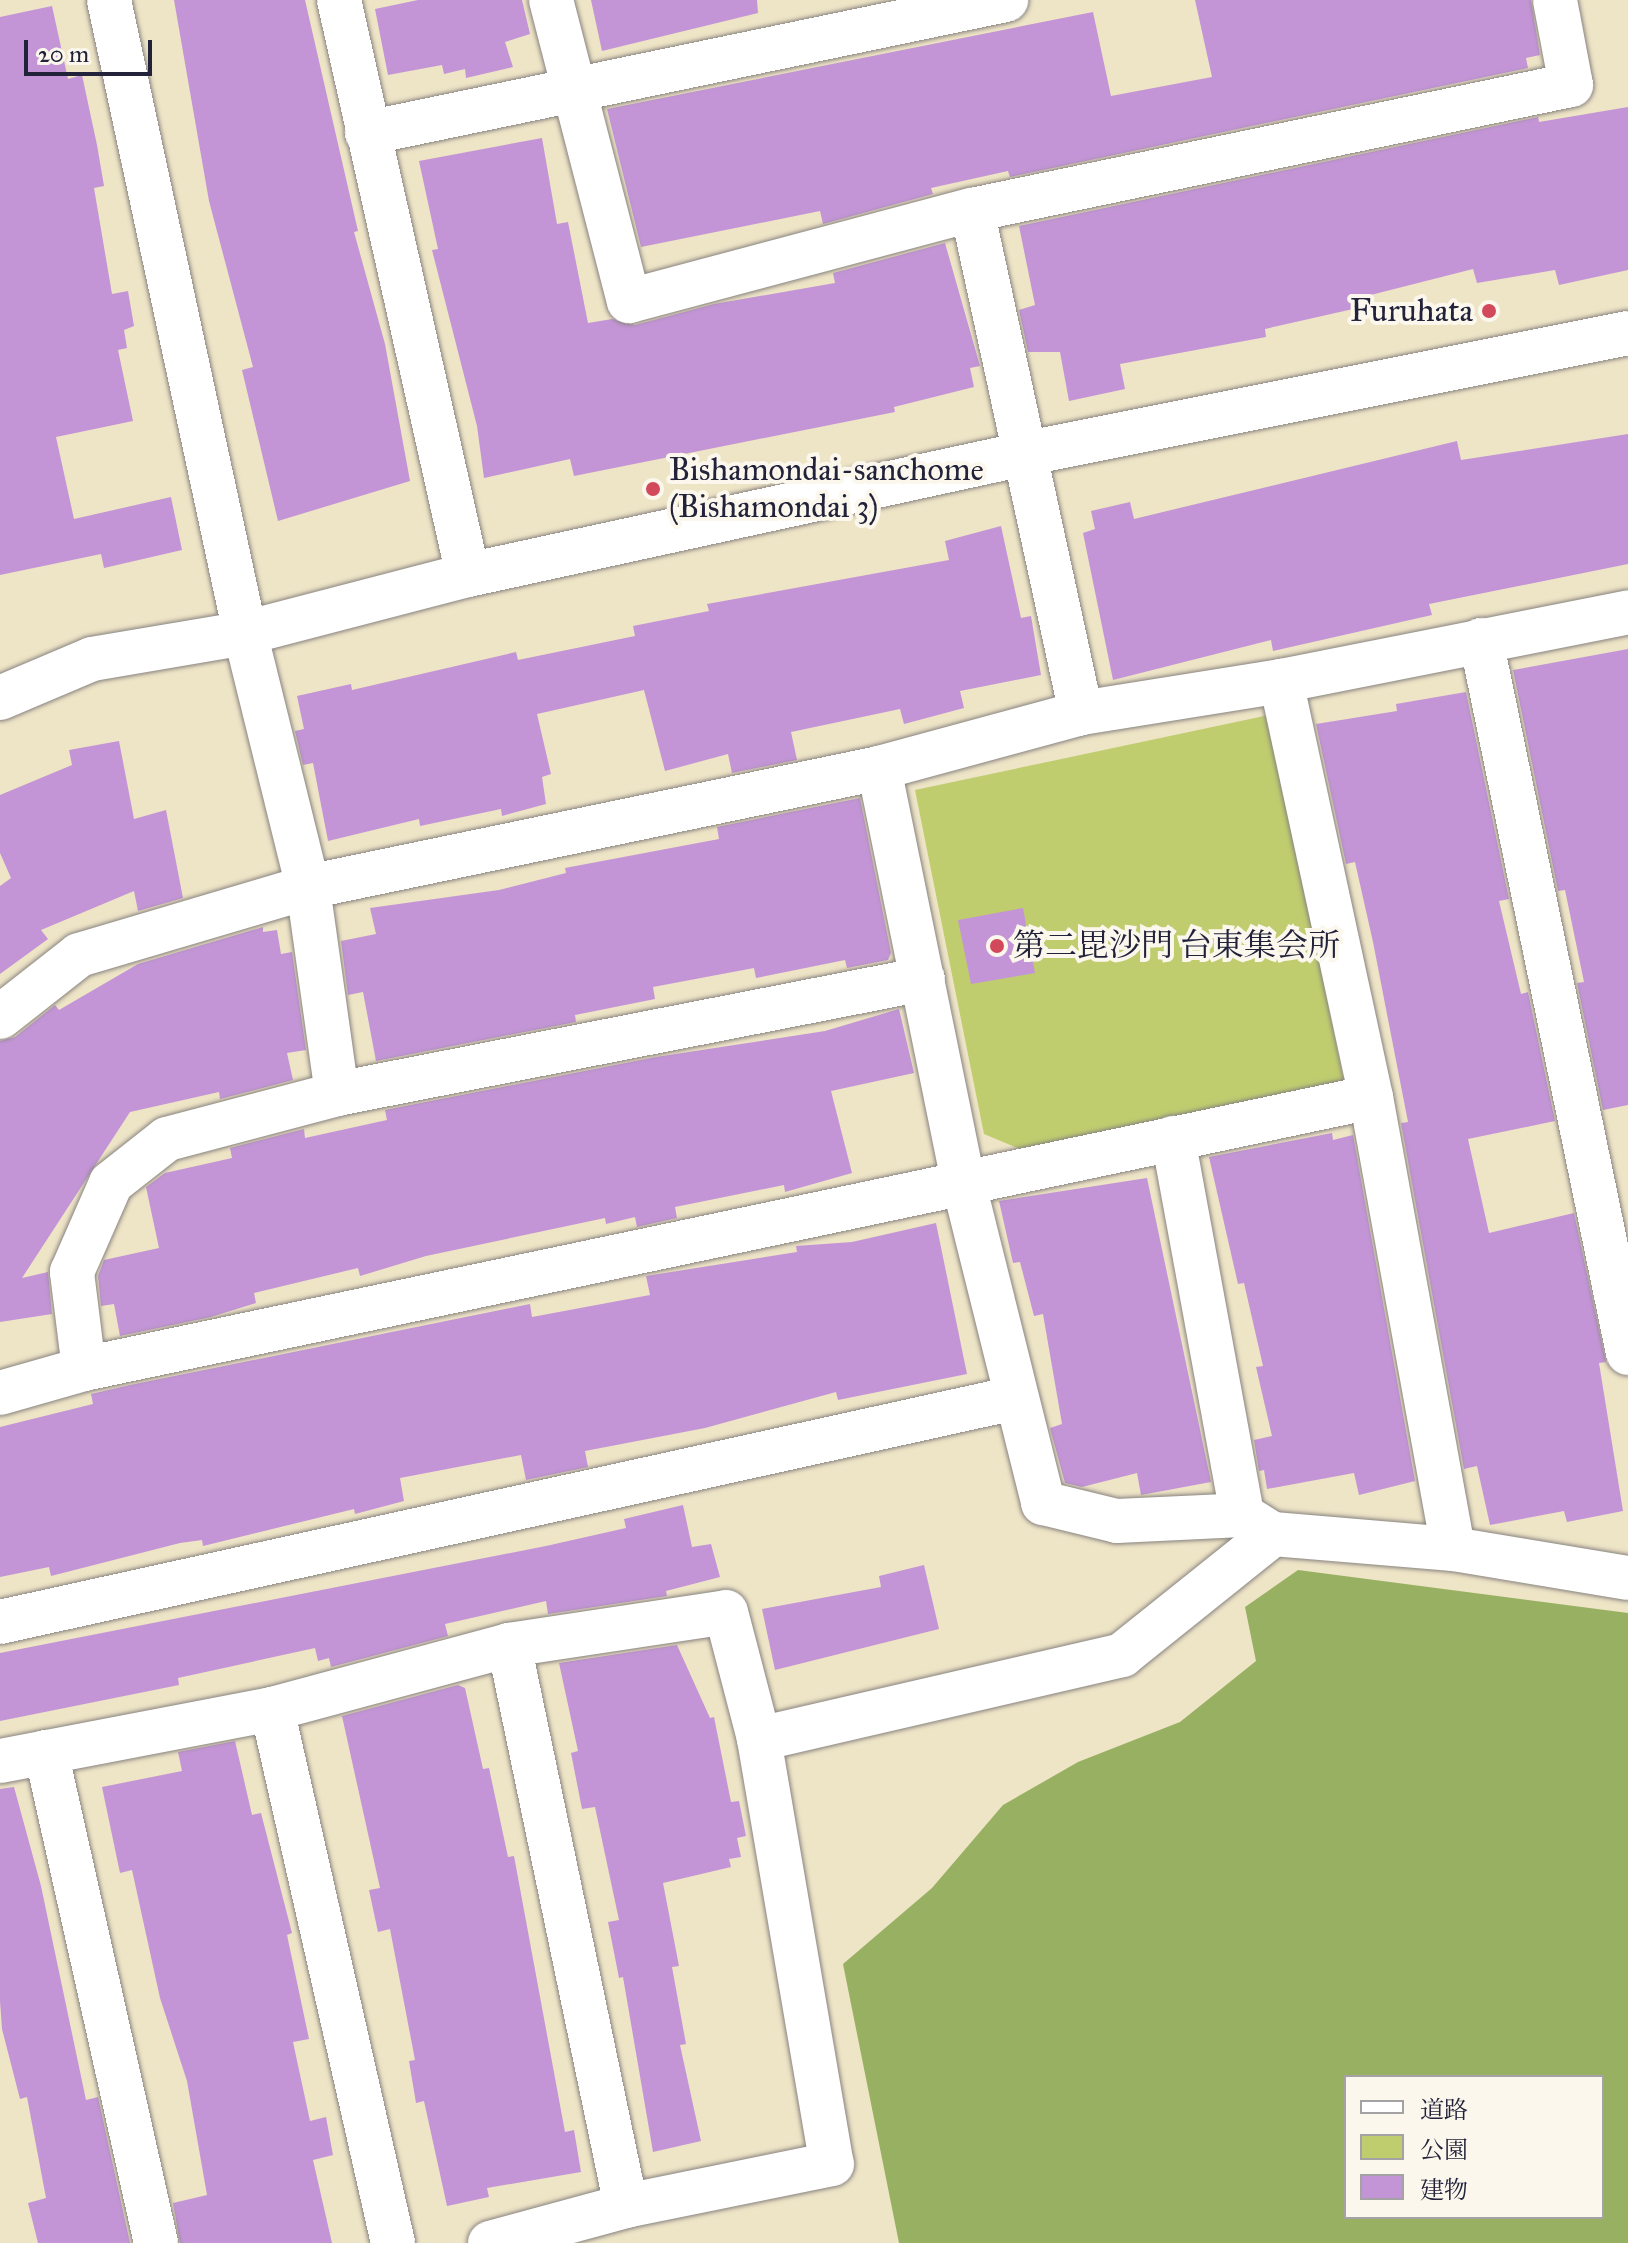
<!DOCTYPE html>
<meta charset="utf-8">
<style>
body{margin:0}
#map{position:relative;width:1628px;height:2243px;overflow:hidden;background:#eee4c6;font-family:"IM FELL Great Primer","Noto Serif JP",serif}
div>[style]{position:absolute}
.green>*{inset:0;background:#bfcd6f}
.forest>*{inset:0;background:#97b062}
.building>*{inset:0;background:#c395d6}
.roads{filter:drop-shadow(0 0 2px #888380) drop-shadow(0 0 2px #888380)}
.minor>*{height:44px;margin:-22px;padding:0 22px;transform-origin:22px;border-radius:22px;background:#fff}
.dots>*{width:22px;height:22px;translate:-50% -50%;box-sizing:border-box;border:4px solid #fbf7ec;border-radius:50%}
span{translate:-50% -50%;white-space:nowrap;text-align:center;line-height:1.15;-webkit-text-stroke:8px #fbf7ec;paint-order:stroke}
.poi-label{font-size:32px;color:#22223b}
.right{translate:-100% -50%;text-align:right}
.left{translate:0 -50%;text-align:left}
.legend{position:absolute;left:1344px;top:2075px;width:260px;height:144px;box-sizing:border-box;background:#fbf7ec;border:2px solid #a4a2a5;margin:0;padding:10px 14px;list-style:none;font-size:24px;color:#22223b}
.legend li{display:flex;align-items:center;gap:16px;height:40px}
.legend b{width:40px;border:2px solid #a4a2a5}
.scale{position:absolute;left:24px;top:40px;width:128px;height:36px;box-sizing:border-box;border:4px solid #22223b;border-top:0;padding-left:10px;font-size:24px;line-height:28px;white-space:nowrap;color:#22223b;-webkit-text-stroke:6px #fbf7ec;paint-order:stroke}
</style>
<div id="map">
<div class="green">
<div style="clip-path:polygon(1269px 715px,1344px 1082px,1020px 1149px,984px 1134px,915px 790px)"></div>
</div>
<div class="forest">
<div style="clip-path:polygon(evenodd,1298px 1570px,1628px 1613px,1628px 2243px,899px 2243px,843px 1964px,932px 1888px,1003px 1805px,1078px 1762px,1180px 1722px,1256px 1661px,1245px 1607px,1298px 1570px,1346px 2077px,1602px 2077px,1602px 2217px,1346px 2217px,1346px 2077px)"></div>
</div>
<div class="building">
<div style="clip-path:polygon(174px 0,305px 0,358px 231px,354px 232px,385px 344px,410px 481px,278px 521px,242px 370px,253px 367px,209px 201px)"></div>
<div style="clip-path:polygon(418px 0,522px 0,530px 34px,505px 42px,513px 67px,466px 78px,465px 69px,444px 74px,442px 65px,388px 75px,375px 9px)"></div>
<div style="clip-path:polygon(591px 0,757px 0,758px 13px,602px 51px)"></div>
<div style="clip-path:polygon(1195px 0,1531px 0,1540px 55px,1526px 58px,1528px 68px,1010px 177px,1008px 171px,931px 188px,933px 194px,823px 224px,820px 211px,641px 247px,607px 109px,1093px 12px,1111px 96px,1212px 77px)"></div>
<div style="clip-path:polygon(52px 6px,68px 79px,82px 75px,97px 145px,104px 186px,94px 188px,112px 294px,128px 291px,134px 326px,124px 330px,127px 348px,118px 350px,133px 421px,56px 437px,74px 519px,171px 497px,182px 550px,104px 568px,101px 554px,0 575px,0 17px)"></div>
<div style="clip-path:polygon(1628px 107px,1628px 270px,1559px 285px,1555px 270px,1477px 283px,1473px 269px,1351px 300px,1353px 309px,1265px 329px,1266px 337px,1120px 364px,1125px 389px,1069px 401px,1060px 352px,1028px 352px,1019px 310px,1035px 305px,1019px 226px,1538px 117px,1539px 122px)"></div>
<div style="clip-path:polygon(542px 138px,557px 224px,568px 222px,588px 323px,612px 319px,635px 325px,714px 304px,835px 283px,833px 273px,945px 243px,980px 366px,970px 368px,974px 387px,894px 407px,895px 412px,574px 476px,570px 459px,484px 478px,477px 426px,432px 250px,438px 249px,419px 161px)"></div>
<div style="clip-path:polygon(1628px 434px,1628px 564px,1429px 604px,1432px 615px,1273px 651px,1271px 640px,1113px 680px,1083px 533px,1095px 529px,1091px 511px,1130px 502px,1134px 519px,1457px 441px,1461px 460px)"></div>
<div style="clip-path:polygon(1001px 526px,1021px 618px,1031px 616px,1041px 675px,960px 691px,964px 708px,904px 724px,900px 709px,791px 732px,797px 760px,732px 773px,728px 754px,665px 771px,644px 690px,537px 714px,551px 774px,542px 777px,546px 804px,502px 816px,501px 809px,420px 826px,419px 819px,328px 841px,313px 763px,303px 765px,295px 731px,304px 729px,297px 696px,351px 684px,352px 690px,516px 652px,518px 660px,635px 636px,633px 626px,709px 611px,707px 604px,949px 560px,945px 541px)"></div>
<div style="clip-path:polygon(1628px 649px,1628px 1105px,1603px 1110px,1577px 983px,1584px 982px,1565px 890px,1558px 891px,1513px 670px)"></div>
<div style="clip-path:polygon(1466px 692px,1509px 899px,1499px 901px,1521px 994px,1528px 992px,1555px 1121px,1468px 1139px,1489px 1233px,1574px 1213px,1606px 1362px,1599px 1363px,1623px 1511px,1567px 1522px,1564px 1511px,1490px 1525px,1477px 1466px,1464px 1469px,1401px 1123px,1408px 1122px,1373px 942px,1355px 862px,1346px 864px,1316px 724px,1397px 711px,1396px 704px)"></div>
<div style="clip-path:polygon(119px 741px,134px 819px,166px 810px,183px 898px,138px 911px,134px 891px,41px 930px,48px 939px,0 974px,0 886px,11px 878px,0 853px,0 795px,72px 765px,69px 750px)"></div>
<div style="clip-path:polygon(860px 798px,891px 953px,888px 960px,847px 968px,845px 960px,756px 978px,754px 968px,653px 987px,655px 999px,575px 1015px,576px 1022px,376px 1061px,363px 992px,348px 995px,341px 941px,376px 934px,370px 908px,499px 890px,566px 873px,565px 868px,719px 839px,717px 827px)"></div>
<div style="clip-path:polygon(1023px 908px,1035px 973px,971px 984px,958px 920px)"></div>
<div style="clip-path:polygon(263px 927px,263px 932px,277px 930px,281px 954px,292px 952px,306px 1050px,287px 1053px,293px 1080px,220px 1099px,219px 1092px,130px 1112px,22px 1278px,48px 1272px,52px 1314px,0 1322px,0 1041px,15px 1037px,55px 1005px,59px 1010px,138px 964px)"></div>
<div style="clip-path:polygon(899px 1009px,914px 1073px,831px 1091px,852px 1173px,785px 1192px,784px 1185px,675px 1207px,677px 1218px,637px 1227px,635px 1217px,606px 1224px,605px 1218px,426px 1256px,360px 1276px,358px 1268px,254px 1293px,256px 1303px,211px 1317px,120px 1336px,114px 1304px,101px 1306px,98px 1276px,104px 1260px,159px 1248px,146px 1187px,165px 1173px,232px 1158px,230px 1148px,304px 1129px,305px 1138px,387px 1120px,385px 1110px,656px 1057px,825px 1031px)"></div>
<div style="clip-path:polygon(1332px 1133px,1333px 1140px,1353px 1135px,1415px 1481px,1359px 1495px,1354px 1473px,1267px 1489px,1264px 1470px,1259px 1471px,1254px 1440px,1272px 1436px,1256px 1367px,1263px 1366px,1244px 1283px,1238px 1284px,1209px 1157px)"></div>
<div style="clip-path:polygon(1147px 1178px,1211px 1482px,1141px 1495px,1137px 1473px,1082px 1487px,1065px 1483px,1050px 1428px,1062px 1424px,1043px 1314px,1034px 1316px,1020px 1262px,1013px 1263px,999px 1201px)"></div>
<div style="clip-path:polygon(936px 1223px,967px 1374px,838px 1400px,836px 1392px,705px 1428px,585px 1451px,588px 1467px,526px 1480px,521px 1455px,400px 1478px,404px 1501px,355px 1514px,354px 1509px,203px 1546px,202px 1540px,180px 1543px,51px 1576px,49px 1567px,0 1577px,0 1427px,93px 1404px,91px 1394px,130px 1385px,530px 1304px,532px 1317px,650px 1295px,646px 1276px,797px 1252px,796px 1246px,852px 1242px)"></div>
<div style="clip-path:polygon(683px 1505px,692px 1547px,711px 1544px,720px 1577px,666px 1591px,667px 1596px,548px 1614px,546px 1601px,445px 1624px,448px 1636px,331px 1667px,329px 1658px,318px 1661px,315px 1648px,178px 1678px,179px 1685px,0 1721px,0 1653px,546px 1546px,626px 1528px,624px 1519px)"></div>
<div style="clip-path:polygon(924px 1565px,939px 1629px,775px 1670px,762px 1609px,881px 1587px,879px 1576px)"></div>
<div style="clip-path:polygon(677px 1645px,710px 1718px,714px 1717px,731px 1802px,739px 1801px,746px 1836px,737px 1838px,741px 1857px,729px 1859px,731px 1867px,663px 1883px,679px 1966px,672px 1967px,686px 2044px,680px 2045px,701px 2141px,653px 2152px,623px 1977px,619px 1978px,608px 1922px,619px 1920px,595px 1807px,582px 1809px,571px 1753px,578px 1751px,559px 1663px)"></div>
<div style="clip-path:polygon(458px 1685px,465px 1688px,483px 1769px,489px 1768px,508px 1857px,514px 1856px,565px 2132px,574px 2130px,581px 2172px,487px 2188px,489px 2197px,447px 2206px,424px 2101px,416px 2103px,409px 2061px,415px 2060px,390px 1929px,378px 1932px,369px 1890px,380px 1888px,342px 1716px)"></div>
<div style="clip-path:polygon(235px 1741px,252px 1815px,261px 1813px,292px 1933px,287px 1935px,309px 2039px,293px 2042px,310px 2121px,326px 2117px,333px 2155px,313px 2160px,332px 2243px,180px 2243px,173px 2203px,207px 2195px,187px 2081px,160px 1998px,132px 1870px,120px 1873px,102px 1787px,182px 1771px,178px 1752px)"></div>
<div style="clip-path:polygon(14px 1787px,41px 1886px,86px 2100px,98px 2097px,130px 2243px,38px 2243px,28px 2203px,46px 2198px,27px 2097px,20px 2099px,2px 2029px,0 2001px,0 1789px)"></div>
</div>
<div class="roads">
<div class="minor">
<div style="left:339px;top:0;width:589px;rotate:77.36deg"></div>
<div style="left:551px;top:0;width:311px;rotate:75.5deg"></div>
<div style="left:629px;top:301px;width:355px;rotate:-14.9deg"></div>
<div style="left:972px;top:210px;width:612px;rotate:-11.79deg"></div>
<div style="left:1571px;top:85px;width:86px;rotate:-100.7deg"></div>
<div style="left:367px;top:133px;width:653px;rotate:-11.76deg"></div>
<div style="left:972px;top:210px;width:515px;rotate:77.77deg"></div>
<div style="left:1481px;top:640px;width:728px;rotate:78.35deg"></div>
<div style="left:1281px;top:681px;width:426px;rotate:77.8deg"></div>
<div style="left:1371px;top:1097px;width:459px;rotate:79.7deg"></div>
<div style="left:0;top:698px;width:100px;rotate:-23deg"></div>
<div style="left:92px;top:659px;width:155px;rotate:-9.6deg"></div>
<div style="left:245px;top:633px;width:230px;rotate:-14.6deg"></div>
<div style="left:468px;top:575px;width:573px;rotate:-12.29deg"></div>
<div style="left:1028px;top:453px;width:612px;rotate:-11.31deg"></div>
<div style="left:879px;top:768px;width:421px;rotate:78.5deg"></div>
<div style="left:963px;top:1181px;width:332px;rotate:76deg"></div>
<div style="left:1043px;top:1503px;width:76px;rotate:13.7deg"></div>
<div style="left:1117px;top:1521px;width:125px;rotate:-2.7deg"></div>
<div style="left:1242px;top:1515px;width:36px;rotate:32deg"></div>
<div style="left:1273px;top:1534px;width:181px;rotate:4.8deg"></div>
<div style="left:1453px;top:1549px;width:177px;rotate:9.4deg"></div>
<div style="left:0;top:1017px;width:100px;rotate:-38.1deg"></div>
<div style="left:79px;top:955px;width:239px;rotate:-16.5deg"></div>
<div style="left:308px;top:887px;width:583px;rotate:-11.77deg"></div>
<div style="left:879px;top:768px;width:209px;rotate:-15.2deg"></div>
<div style="left:1081px;top:713px;width:203px;rotate:-9.1deg"></div>
<div style="left:1281px;top:681px;width:354px;rotate:-11.2deg"></div>
<div style="left:337px;top:1094px;width:597px;rotate:-11.1deg"></div>
<div style="left:1173px;top:1138px;width:383px;rotate:79.6deg"></div>
<div style="left:84px;top:1369px;width:98px;rotate:-97.1deg"></div>
<div style="left:72px;top:1272px;width:97px;rotate:-66.3deg"></div>
<div style="left:111px;top:1183px;width:71px;rotate:-38.2deg"></div>
<div style="left:167px;top:1139px;width:176px;rotate:-14.8deg"></div>
<div style="left:337px;top:1094px;width:209px;rotate:-98deg"></div>
<div style="left:308px;top:887px;width:262px;rotate:-103.9deg"></div>
<div style="left:245px;top:633px;width:647px;rotate:-102.13deg"></div>
<div style="left:0;top:1393px;width:87px;rotate:-15.9deg"></div>
<div style="left:84px;top:1369px;width:1315px;rotate:-11.93deg"></div>
<div style="left:0;top:1622px;width:1039px;rotate:-12.45deg"></div>
<div style="left:509px;top:1645px;width:573px;rotate:78.22deg"></div>
<div style="left:272px;top:1709px;width:548px;rotate:77.23deg"></div>
<div style="left:759px;top:1739px;width:373px;rotate:-13deg"></div>
<div style="left:1122px;top:1655px;width:193px;rotate:-38.7deg"></div>
<div style="left:46px;top:1752px;width:503px;rotate:77.37deg"></div>
<div style="left:0;top:1761px;width:277px;rotate:-10.8deg"></div>
<div style="left:272px;top:1709px;width:245px;rotate:-15.1deg"></div>
<div style="left:509px;top:1645px;width:219px;rotate:-8.6deg"></div>
<div style="left:726px;top:1612px;width:131px;rotate:75.4deg"></div>
<div style="left:759px;top:1739px;width:431px;rotate:80.3deg"></div>
<div style="left:832px;top:2164px;width:210px;rotate:168.5deg"></div>
<div style="left:626px;top:2206px;width:141px;rotate:164.8deg"></div>
</div>
</div>
<div class="dots">
<div style="left:1489px;top:311px;background:#d1495b"></div>
<div style="left:653px;top:489px;background:#d1495b"></div>
<div style="left:997px;top:946px;background:#d1495b"></div>
</div>
<div class="poi-label">
<span class="right" style="left:1473px;top:311px">Furuhata</span>
<span class="left" style="left:669px;top:489px">Bishamondai-sanchome<br>(Bishamondai 3)</span>
<span class="left" style="left:1013px;top:946px">第二毘沙門 台東集会所</span>
</div>
<ul class="legend">
<li><b style="height:10px;background:#fff"></b>道路</li>
<li><b style="height:22px;background:#bfcd6f"></b>公園</li>
<li><b style="height:22px;background:#c395d6"></b>建物</li>
</ul>
<div class="scale">20 m</div>
</div>
